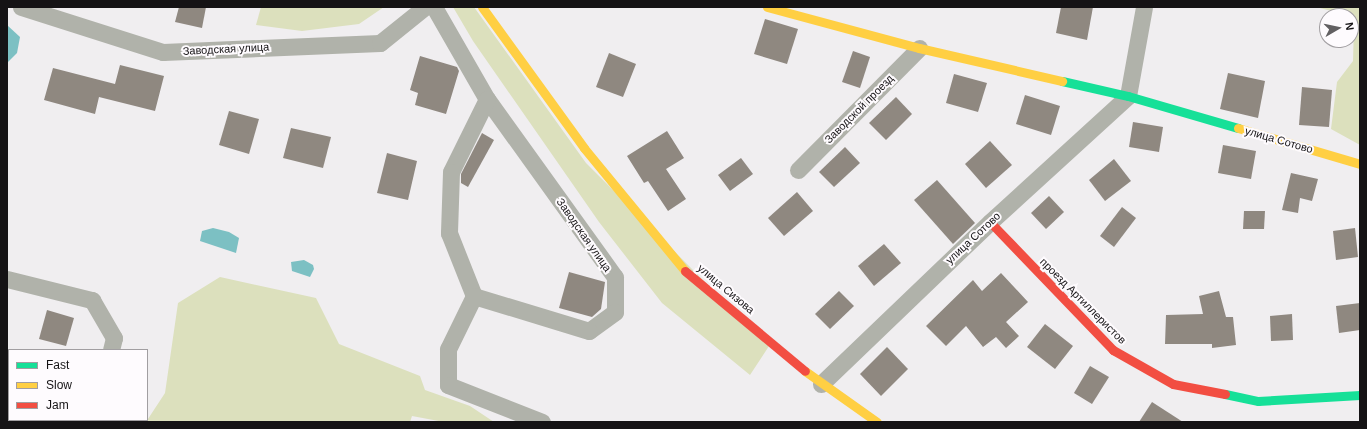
<!DOCTYPE html>
<meta charset="utf-8">
<style>
body{margin:0}
#map{position:relative;width:1367px;height:429px;overflow:hidden;background:#f0eef0;font-family:Helvetica,sans-serif}
div>[style]{position:absolute}
.green>*{inset:0;background:#dce0bd}
.water>*{inset:0;background:#7cc0c3}
.building>*{inset:0;background:#8f8880}
.street>*{height:17px;margin:-8.5px;padding:0 8.5px;transform-origin:8.5px;border-radius:8.5px;background:#b0b2aa}
.fast>*{height:9px;margin:-4.5px;padding:0 4.5px;transform-origin:4.5px;border-radius:4.5px;background:#16e098}
.slow>*{height:9px;margin:-4.5px;padding:0 4.5px;transform-origin:4.5px;border-radius:4.5px;background:#ffcf43}
.jam>*{height:9px;margin:-4.5px;padding:0 4.5px;transform-origin:4.5px;border-radius:4.5px;background:#f24e42}
span{translate:-50% -50%;white-space:nowrap;text-align:center;line-height:1.15;-webkit-text-stroke:4px #fefbfe;paint-order:stroke}
.street-label{font-size:11px;color:#151315}
.frame{position:absolute;inset:0;border:8px solid #151315;pointer-events:none}
.legend{position:absolute;left:8px;top:349px;width:140px;height:72px;box-sizing:border-box;background:#fefbfe;border:1px solid #a19ea1;margin:0;padding:5px 7px;list-style:none;font-size:12px;color:#151315}
.legend li{display:flex;align-items:center;gap:8px;height:20px}
.legend b{width:20px;border:1px solid #a19ea1}
.north{position:absolute;left:1319px;top:8px;width:40px;height:40px;box-sizing:border-box;background:#fefbfe;border:1px solid #a19ea1;border-radius:50%;rotate:81deg;font-size:11px;font-weight:700;line-height:16px;text-align:center;color:#151315}
.north::after{content:'';display:block;margin:auto;width:14px;height:18px;background:#626062;clip-path:polygon(50% 0,100% 100%,50% 72%,0 100%)}
</style>
<div id="map">
<div class="green">
<div style="clip-path:polygon(261px 7px,384px 7px,359px 24px,302px 31px,256px 25px)"></div>
<div style="clip-path:polygon(453px 7px,474px 7px,586px 163px,769px 346px,750px 375px,662px 303px,599px 222px,473px 41px)"></div>
<div style="clip-path:polygon(1316px 7px,1360px 7px,1360px 145px,1331px 129px,1337px 82px,1353px 61px,1354px 24px,1351px 16px)"></div>
<div style="clip-path:polygon(220px 277px,316px 298px,339px 344px,420px 376px,425px 390px,470px 406px,494px 422px,444px 422px,412px 416px,410px 422px,146px 422px,165px 393px,178px 303px)"></div>
</div>
<div class="water">
<div style="clip-path:polygon(7px 25px,20px 37px,17px 53px,7px 63px)"></div>
<div style="clip-path:polygon(213px 228px,229px 232px,239px 238px,236px 253px,200px 241px,202px 231px)"></div>
<div style="clip-path:polygon(304px 260px,313px 265px,314px 269px,310px 277px,292px 271px,291px 262px)"></div>
</div>
<div class="building">
<div style="clip-path:polygon(179px 7px,206px 7px,202px 28px,175px 22px)"></div>
<div style="clip-path:polygon(1061px 7px,1093px 7px,1087px 40px,1056px 33px)"></div>
<div style="clip-path:polygon(765px 19px,798px 29px,787px 64px,754px 54px)"></div>
<div style="clip-path:polygon(853px 51px,870px 57px,860px 88px,842px 82px)"></div>
<div style="clip-path:polygon(609px 53px,636px 64px,623px 97px,596px 87px)"></div>
<div style="clip-path:polygon(420px 56px,457px 67px,459px 71px,446px 114px,415px 105px,418px 93px,410px 90px)"></div>
<div style="clip-path:polygon(120px 65px,164px 76px,155px 111px,99px 97px,95px 114px,44px 100px,53px 68px,115px 84px)"></div>
<div style="clip-path:polygon(1228px 73px,1265px 81px,1258px 118px,1220px 109px)"></div>
<div style="clip-path:polygon(954px 74px,987px 83px,978px 112px,946px 103px)"></div>
<div style="clip-path:polygon(1302px 87px,1332px 90px,1329px 127px,1299px 125px)"></div>
<div style="clip-path:polygon(1025px 95px,1060px 106px,1051px 135px,1016px 124px)"></div>
<div style="clip-path:polygon(896px 97px,912px 114px,886px 140px,869px 123px)"></div>
<div style="clip-path:polygon(229px 111px,259px 119px,249px 154px,219px 145px)"></div>
<div style="clip-path:polygon(1133px 122px,1163px 127px,1159px 152px,1129px 147px)"></div>
<div style="clip-path:polygon(291px 128px,331px 137px,323px 168px,283px 158px)"></div>
<div style="clip-path:polygon(667px 131px,684px 158px,666px 169px,686px 199px,668px 211px,648px 181px,644px 183px,627px 156px)"></div>
<div style="clip-path:polygon(482px 133px,494px 140px,468px 187px,461px 183px,461px 174px)"></div>
<div style="clip-path:polygon(990px 141px,1012px 165px,986px 188px,965px 164px)"></div>
<div style="clip-path:polygon(1223px 145px,1256px 151px,1251px 179px,1218px 173px)"></div>
<div style="clip-path:polygon(845px 147px,860px 163px,834px 187px,819px 172px)"></div>
<div style="clip-path:polygon(387px 153px,417px 161px,408px 200px,377px 193px)"></div>
<div style="clip-path:polygon(741px 158px,753px 174px,730px 191px,718px 175px)"></div>
<div style="clip-path:polygon(1114px 159px,1131px 181px,1105px 201px,1089px 180px)"></div>
<div style="clip-path:polygon(1291px 173px,1318px 179px,1312px 201px,1300px 198px,1298px 213px,1282px 210px)"></div>
<div style="clip-path:polygon(937px 180px,975px 223px,953px 244px,914px 200px)"></div>
<div style="clip-path:polygon(797px 192px,813px 211px,784px 236px,768px 218px)"></div>
<div style="clip-path:polygon(1049px 196px,1064px 212px,1046px 229px,1031px 213px)"></div>
<div style="clip-path:polygon(1122px 207px,1136px 218px,1114px 247px,1100px 236px)"></div>
<div style="clip-path:polygon(1244px 211px,1265px 211px,1264px 229px,1243px 229px)"></div>
<div style="clip-path:polygon(1355px 228px,1358px 257px,1336px 260px,1333px 231px)"></div>
<div style="clip-path:polygon(884px 244px,901px 263px,874px 286px,858px 266px)"></div>
<div style="clip-path:polygon(569px 272px,605px 282px,601px 309px,592px 317px,559px 308px)"></div>
<div style="clip-path:polygon(1001px 273px,1028px 302px,1006px 322px,1019px 336px,1006px 348px,996px 337px,983px 347px,966px 326px,946px 346px,926px 326px,973px 280px,982px 291px)"></div>
<div style="clip-path:polygon(839px 291px,854px 306px,830px 329px,815px 314px)"></div>
<div style="clip-path:polygon(1219px 291px,1226px 317px,1233px 317px,1236px 345px,1212px 348px,1212px 344px,1165px 344px,1166px 315px,1203px 314px,1199px 296px)"></div>
<div style="clip-path:polygon(1360px 303px,1360px 330px,1339px 333px,1336px 306px)"></div>
<div style="clip-path:polygon(47px 310px,74px 318px,66px 346px,39px 339px)"></div>
<div style="clip-path:polygon(1292px 314px,1293px 340px,1271px 341px,1270px 316px)"></div>
<div style="clip-path:polygon(1045px 324px,1073px 346px,1055px 369px,1027px 347px)"></div>
<div style="clip-path:polygon(887px 347px,908px 369px,881px 396px,860px 374px)"></div>
<div style="clip-path:polygon(1090px 366px,1109px 377px,1092px 404px,1074px 393px)"></div>
<div style="clip-path:polygon(1152px 402px,1183px 422px,1139px 422px)"></div>
</div>
<div class="street">
<div style="left:21px;top:7px;width:149px;rotate:17.6deg"></div>
<div style="left:163px;top:52px;width:217px;rotate:-2.4deg"></div>
<div style="left:380px;top:43px;width:58px;rotate:-38.7deg"></div>
<div style="left:434px;top:7px;width:106px;rotate:60.1deg"></div>
<div style="left:487px;top:99px;width:219px;rotate:54.3deg"></div>
<div style="left:615px;top:277px;width:35px;rotate:90deg"></div>
<div style="left:615px;top:312px;width:32px;rotate:144deg"></div>
<div style="left:589px;top:331px;width:120px;rotate:-163.1deg"></div>
<div style="left:487px;top:99px;width:81px;rotate:116.3deg"></div>
<div style="left:451px;top:172px;width:61px;rotate:91.9deg"></div>
<div style="left:449px;top:233px;width:68px;rotate:68.4deg"></div>
<div style="left:474px;top:296px;width:59px;rotate:116.1deg"></div>
<div style="left:448px;top:349px;width:36px;rotate:90deg"></div>
<div style="left:448px;top:385px;width:101px;rotate:21.5deg"></div>
<div style="left:798px;top:170px;width:172px;rotate:-45.2deg"></div>
<div style="left:7px;top:279px;width:88px;rotate:13.9deg"></div>
<div style="left:92px;top:300px;width:44px;rotate:59.9deg"></div>
<div style="left:114px;top:338px;width:12px;rotate:104deg"></div>
<div style="left:821px;top:384px;width:234px;rotate:-43.8deg"></div>
<div style="left:990px;top:222px;width:187px;rotate:-42.4deg"></div>
<div style="left:1128px;top:96px;width:90px;rotate:-79.8deg"></div>
<div style="left:89px;top:422px;width:2px;rotate:-63deg"></div>
</div>
<div class="fast">
<div style="left:1062px;top:81px;width:68px;rotate:12.8deg"></div>
<div style="left:1128px;top:96px;width:115px;rotate:16.2deg"></div>
<div style="left:1225px;top:394px;width:34px;rotate:12deg"></div>
<div style="left:1258px;top:401px;width:102px;rotate:-3.4deg"></div>
</div>
<div class="slow">
<div style="left:482px;top:7px;width:174px;rotate:54.1deg"></div>
<div style="left:584px;top:148px;width:159px;rotate:50.6deg"></div>
<div style="left:767px;top:7px;width:157px;rotate:15.1deg"></div>
<div style="left:919px;top:48px;width:147px;rotate:13deg"></div>
<div style="left:1238px;top:128px;width:127px;rotate:16.4deg"></div>
<div style="left:805px;top:371px;width:88px;rotate:35.3deg"></div>
</div>
<div class="jam">
<div style="left:990px;top:222px;width:178px;rotate:46.1deg"></div>
<div style="left:1113px;top:350px;width:69px;rotate:29.5deg"></div>
<div style="left:1173px;top:384px;width:53px;rotate:10.9deg"></div>
<div style="left:685px;top:271px;width:156px;rotate:39.8deg"></div>
</div>
<div class="street-label">
<span style="left:226px;top:49px;rotate:-3deg">Заводская улица</span>
<span style="left:859px;top:109px;rotate:-45deg">Заводской проезд</span>
<span style="left:1279px;top:140px;rotate:16deg">улица Сотово</span>
<span style="left:584px;top:235px;rotate:55deg">Заводская улица</span>
<span style="left:973px;top:238px;rotate:-43deg">улица Сотово</span>
<span style="left:726px;top:289px;rotate:40deg">улица Сизова</span>
<span style="left:1083px;top:301px;rotate:45deg">проезд Артиллеристов</span>
</div>
<div class="frame"></div>
<ul class="legend">
<li><b style="height:5px;background:#16e098"></b>Fast</li>
<li><b style="height:5px;background:#ffcf43"></b>Slow</li>
<li><b style="height:5px;background:#f24e42"></b>Jam</li>
</ul>
<div class="north">N</div>
</div>
